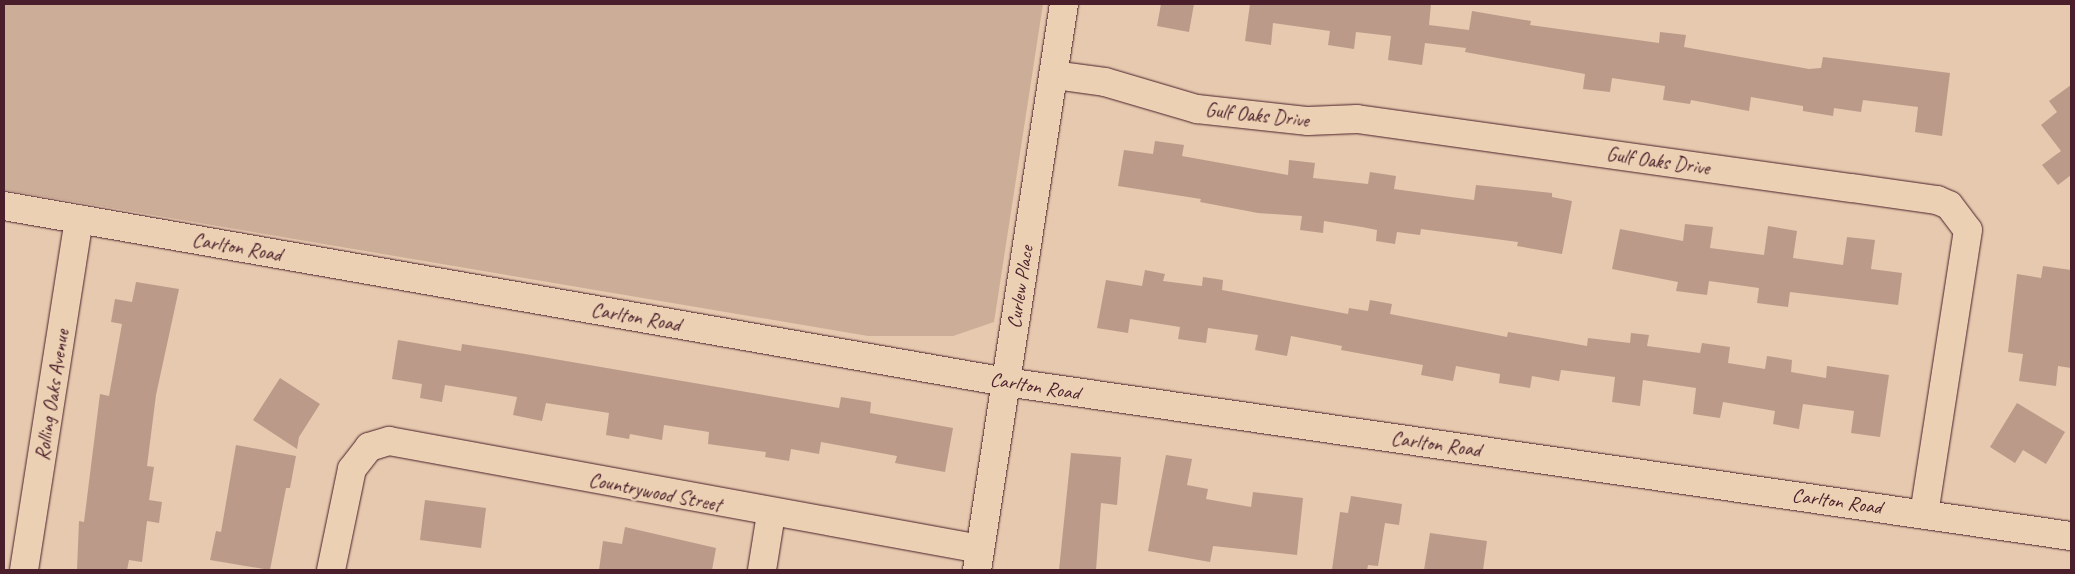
<!DOCTYPE html>
<style>
body{margin:0}
#map{position:relative;width:2075px;height:574px;overflow:hidden;background:#e6c9ae;font-family:Caveat,sans-serif}
div>[style]{position:absolute}
.green>*{inset:0;background:#ccad98}
.building>*{inset:0;background:#bb9a89}
.roads{filter:drop-shadow(0 0 1px #4a1f2b) drop-shadow(0 0 1px #4a1f2b)}
.minor>*{height:28px;margin:-14px;padding:0 14px;transform-origin:14px;border-radius:14px;background:#ecd0b3}
span{translate:-50% -50%;white-space:nowrap;text-align:center;line-height:1.15;-webkit-text-stroke:4.5px #ecd0b3;paint-order:stroke}
.street-label{font-size:20px;color:#4a1f2b}
.frame{position:absolute;inset:0;border:5px solid #4a1f2b;pointer-events:none}
</style>
<div id="map">
<div class="green">
<div style="clip-path:polygon(4px 4px,1043px 4px,994px 322px,953px 336px,868px 336px,4px 190px)"></div>
</div>
<div class="building">
<div style="clip-path:polygon(1161px 4px,1194px 4px,1189px 32px,1157px 26px)"></div>
<div style="clip-path:polygon(1250px 4px,1431px 4px,1429px 25px,1469px 30px,1472px 11px,1531px 21px,1530px 25px,1659px 43px,1660px 32px,1686px 35px,1684px 47px,1809px 69px,1821px 68px,1823px 57px,1950px 73px,1942px 136px,1915px 132px,1918px 107px,1863px 100px,1861px 112px,1834px 108px,1833px 116px,1803px 111px,1803px 106px,1751px 97px,1749px 111px,1691px 100px,1690px 104px,1663px 100px,1665px 86px,1612px 78px,1610px 92px,1583px 89px,1585px 74px,1465px 52px,1466px 48px,1425px 43px,1422px 65px,1388px 60px,1391px 36px,1356px 32px,1354px 49px,1328px 45px,1330px 31px,1273px 23px,1271px 45px,1245px 41px)"></div>
<div style="clip-path:polygon(2071px 85px,2071px 175px,2058px 185px,2042px 165px,2061px 151px,2041px 125px,2057px 112px,2049px 101px)"></div>
<div style="clip-path:polygon(1155px 141px,1184px 145px,1182px 156px,1288px 175px,1289px 160px,1315px 163px,1313px 178px,1368px 184px,1370px 172px,1396px 176px,1394px 189px,1451px 197px,1474px 200px,1476px 185px,1552px 193px,1552px 197px,1572px 201px,1562px 254px,1517px 246px,1518px 242px,1421px 229px,1420px 235px,1397px 232px,1395px 244px,1376px 241px,1377px 230px,1362px 227px,1324px 221px,1323px 233px,1300px 230px,1302px 216px,1258px 213px,1200px 202px,1201px 199px,1118px 186px,1124px 150px,1153px 154px)"></div>
<div style="clip-path:polygon(1685px 224px,1713px 227px,1710px 248px,1764px 255px,1768px 226px,1797px 231px,1793px 258px,1843px 265px,1847px 237px,1875px 240px,1871px 269px,1902px 273px,1898px 305px,1790px 292px,1788px 307px,1757px 303px,1759px 288px,1709px 281px,1707px 295px,1676px 291px,1678px 282px,1612px 269px,1620px 229px,1683px 241px)"></div>
<div style="clip-path:polygon(2043px 266px,2071px 270px,2071px 368px,2058px 366px,2056px 386px,2019px 381px,2023px 354px,2008px 352px,2017px 274px,2041px 278px)"></div>
<div style="clip-path:polygon(1145px 270px,1165px 274px,1163px 281px,1202px 286px,1203px 277px,1223px 280px,1222px 290px,1348px 314px,1349px 308px,1368px 311px,1370px 300px,1392px 304px,1390px 314px,1507px 337px,1508px 332px,1587px 346px,1588px 338px,1630px 343px,1631px 333px,1649px 335px,1647px 346px,1700px 353px,1702px 343px,1730px 347px,1728px 363px,1765px 369px,1767px 356px,1792px 360px,1791px 372px,1826px 378px,1827px 366px,1889px 375px,1880px 437px,1851px 433px,1854px 411px,1803px 404px,1799px 429px,1773px 424px,1775px 411px,1723px 402px,1720px 418px,1693px 414px,1696px 388px,1643px 380px,1640px 406px,1612px 402px,1615px 377px,1561px 370px,1559px 381px,1532px 376px,1530px 388px,1499px 383px,1500px 374px,1456px 366px,1453px 381px,1421px 375px,1423px 365px,1341px 350px,1342px 346px,1291px 336px,1287px 356px,1255px 350px,1258px 335px,1208px 328px,1206px 343px,1178px 339px,1180px 327px,1130px 319px,1128px 333px,1097px 328px,1106px 280px,1142px 286px)"></div>
<div style="clip-path:polygon(136px 282px,179px 289px,156px 395px,147px 466px,154px 467px,149px 500px,162px 502px,159px 523px,147px 521px,142px 562px,129px 560px,127px 570px,77px 570px,79px 521px,84px 522px,100px 394px,109px 396px,122px 324px,111px 322px,115px 299px,132px 302px)"></div>
<div style="clip-path:polygon(398px 340px,461px 351px,462px 344px,525px 354px,839px 408px,841px 397px,871px 402px,870px 413px,953px 428px,945px 472px,895px 463px,897px 456px,821px 442px,819px 454px,791px 449px,789px 461px,765px 457px,766px 452px,708px 444px,709px 432px,664px 425px,662px 440px,630px 434px,629px 439px,606px 435px,609px 413px,546px 403px,542px 421px,513px 415px,517px 397px,445px 385px,442px 402px,420px 398px,422px 384px,392px 379px)"></div>
<div style="clip-path:polygon(280px 378px,320px 404px,299px 437px,297px 449px,253px 420px)"></div>
<div style="clip-path:polygon(2017px 403px,2065px 432px,2046px 464px,2023px 450px,2015px 463px,1990px 447px)"></div>
<div style="clip-path:polygon(236px 445px,296px 456px,290px 488px,286px 488px,270px 570px,210px 560px,216px 531px,221px 532px)"></div>
<div style="clip-path:polygon(1071px 453px,1121px 457px,1117px 505px,1101px 503px,1096px 570px,1059px 570px)"></div>
<div style="clip-path:polygon(1166px 455px,1192px 459px,1187px 485px,1208px 489px,1206px 499px,1251px 507px,1253px 492px,1303px 498px,1297px 555px,1213px 546px,1210px 562px,1148px 551px)"></div>
<div style="clip-path:polygon(1351px 496px,1402px 504px,1399px 525px,1385px 523px,1378px 566px,1368px 565px,1367px 570px,1332px 570px,1340px 512px,1348px 513px)"></div>
<div style="clip-path:polygon(425px 500px,486px 508px,481px 548px,420px 540px)"></div>
<div style="clip-path:polygon(625px 527px,716px 548px,712px 570px,599px 570px,603px 541px,622px 544px)"></div>
<div style="clip-path:polygon(1430px 533px,1487px 541px,1483px 570px,1424px 570px)"></div>
</div>
<div class="roads">
<div class="minor">
<div style="left:1054px;top:75px;width:51px;rotate:7.8deg"></div>
<div style="left:1105px;top:82px;width:96px;rotate:16.4deg"></div>
<div style="left:1197px;top:109px;width:112px;rotate:6.2deg"></div>
<div style="left:1308px;top:121px;width:49px;rotate:-2.3deg"></div>
<div style="left:1357px;top:119px;width:586px;rotate:7.95deg"></div>
<div style="left:1937px;top:200px;width:13px;rotate:23deg"></div>
<div style="left:1949px;top:205px;width:31px;rotate:53deg"></div>
<div style="left:1968px;top:230px;width:287px;rotate:98.8deg"></div>
<div style="left:4px;top:206px;width:1017px;rotate:9.96deg"></div>
<div style="left:1006px;top:382px;width:1076px;rotate:8.23deg"></div>
<div style="left:24px;top:570px;width:355px;rotate:-81.1deg"></div>
<div style="left:331px;top:570px;width:103px;rotate:-78.3deg"></div>
<div style="left:352px;top:469px;width:28px;rotate:-52deg"></div>
<div style="left:369px;top:447px;width:21px;rotate:-17deg"></div>
<div style="left:389px;top:441px;width:601px;rotate:10.36deg"></div>
<div style="left:762px;top:570px;width:57px;rotate:-80.9deg"></div>
<div style="left:977px;top:570px;width:573px;rotate:-81.26deg"></div>
</div>
</div>
<div class="street-label">
<span style="left:1257px;top:115px;rotate:6deg">Gulf Oaks Drive</span>
<span style="left:1658px;top:161px;rotate:8deg">Gulf Oaks Drive</span>
<span style="left:237px;top:247px;rotate:10deg">Carlton Road</span>
<span style="left:1020px;top:287px;rotate:-81deg">Curlew Place</span>
<span style="left:636px;top:317px;rotate:10deg">Carlton Road</span>
<span style="left:1035px;top:386px;rotate:9deg">Carlton Road</span>
<span style="left:52px;top:395px;rotate:-81deg">Rolling Oaks Avenue</span>
<span style="left:1436px;top:444px;rotate:8deg">Carlton Road</span>
<span style="left:655px;top:492px;rotate:11deg">Countrywood Street</span>
<span style="left:1837px;top:501px;rotate:8deg">Carlton Road</span>
</div>
<div class="frame"></div>
</div>
